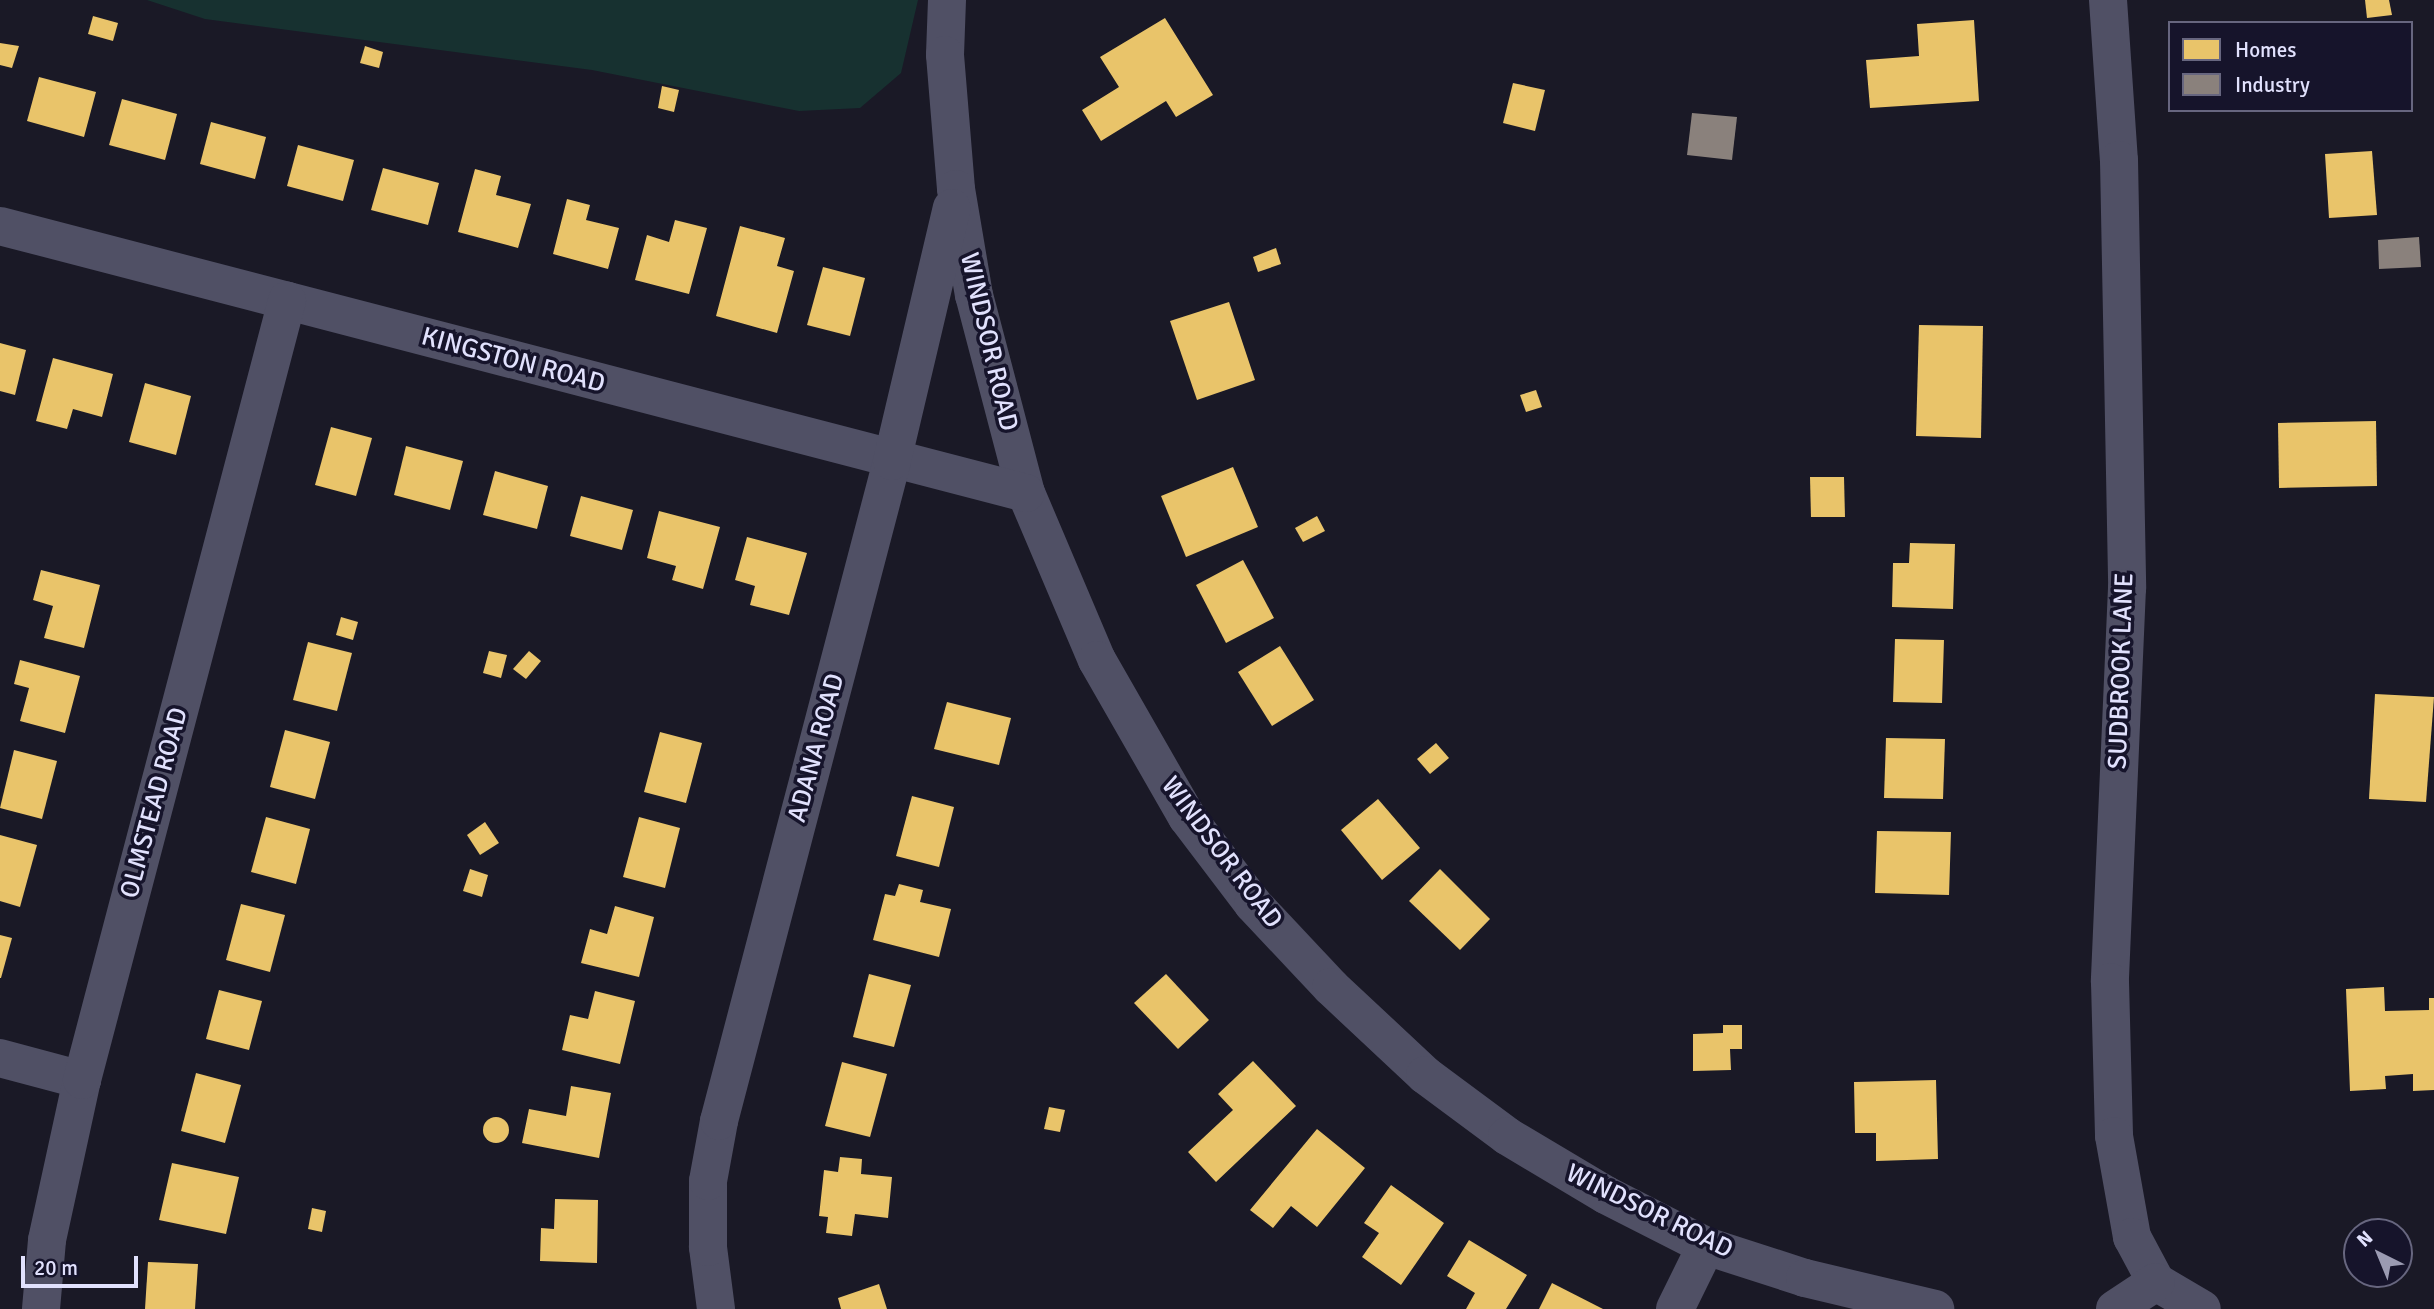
<!DOCTYPE html>
<style>
body{margin:0}
#map{position:relative;width:2434px;height:1309px;overflow:hidden;background:#1a1926;font-family:Signika,sans-serif}
div>[style]{position:absolute}
.green>*{inset:0;background:#173130}
.homes>*{inset:0;background:#e9c46a}
.round{border-radius:50%}
.industry>*{inset:0;background:#8a817c}
.minor>*{height:38px;margin:-19px;padding:0 19px;transform-origin:19px;border-radius:19px;background:#505065}
span{translate:-50% -50%;white-space:nowrap;text-align:center;line-height:1.15;-webkit-text-stroke:7px #16142b;paint-order:stroke}
.street-label{font-size:26px;color:#e1e1fd}
.legend{position:absolute;left:2168px;top:21px;width:245px;height:91px;box-sizing:border-box;background:#16142b;border:2px solid #67667f;margin:0;padding:9px 12px;list-style:none;font-size:21px;color:#e1e1fd}
.legend li{display:flex;align-items:center;gap:14px;height:35px}
.legend b{width:35px;border:2px solid #67667f}
.north{position:absolute;left:2343px;top:1218px;width:70px;height:70px;box-sizing:border-box;background:#16142b;border:2px solid #67667f;border-radius:50%;rotate:317deg;font-size:19px;font-weight:700;line-height:28px;text-align:center;color:#e1e1fd}
.north::after{content:'';display:block;margin:auto;width:24px;height:32px;background:#9b9bb2;clip-path:polygon(50% 0,100% 100%,50% 72%,0 100%)}
.scale{position:absolute;left:21px;top:1256px;width:117px;height:32px;box-sizing:border-box;border:4px solid #e1e1fd;border-top:0;padding-left:9px;font-size:21px;line-height:24px;white-space:nowrap;color:#e1e1fd;-webkit-text-stroke:5px #16142b;paint-order:stroke}
</style>
<div id="map">
<div class="green">
<div style="clip-path:polygon(147px 0,918px 0,901px 73px,860px 108px,799px 111px,592px 70px,205px 19px)"></div>
</div>
<div class="homes">
<div style="clip-path:polygon(2365px 0,2389px 0,2392px 15px,2367px 18px)"></div>
<div style="clip-path:polygon(93px 16px,118px 23px,113px 41px,88px 34px)"></div>
<div style="clip-path:polygon(1165px 18px,1213px 95px,1176px 117px,1166px 101px,1101px 141px,1082px 110px,1119px 87px,1100px 57px)"></div>
<div style="clip-path:polygon(1974px 20px,1979px 101px,1870px 108px,1866px 60px,1919px 56px,1917px 24px)"></div>
<div style="clip-path:polygon(0 43px,19px 46px,12px 68px,0 65px)"></div>
<div style="clip-path:polygon(365px 46px,383px 52px,379px 68px,360px 63px)"></div>
<div style="clip-path:polygon(39px 77px,96px 92px,84px 137px,27px 121px)"></div>
<div style="clip-path:polygon(1513px 83px,1545px 90px,1535px 131px,1503px 123px)"></div>
<div style="clip-path:polygon(662px 86px,679px 90px,674px 112px,658px 108px)"></div>
<div style="clip-path:polygon(122px 99px,177px 114px,165px 160px,109px 145px)"></div>
<div style="clip-path:polygon(211px 122px,266px 137px,255px 179px,200px 164px)"></div>
<div style="clip-path:polygon(298px 145px,354px 160px,343px 201px,287px 186px)"></div>
<div style="clip-path:polygon(2372px 151px,2377px 215px,2329px 218px,2325px 154px)"></div>
<div style="clip-path:polygon(383px 168px,439px 183px,428px 225px,371px 210px)"></div>
<div style="clip-path:polygon(475px 169px,501px 176px,496px 195px,531px 204px,518px 248px,458px 232px)"></div>
<div style="clip-path:polygon(567px 199px,590px 205px,586px 220px,619px 228px,608px 269px,553px 254px)"></div>
<div style="clip-path:polygon(675px 220px,707px 228px,689px 294px,635px 280px,647px 235px,669px 242px)"></div>
<div style="clip-path:polygon(740px 226px,785px 238px,777px 266px,794px 271px,777px 333px,716px 316px)"></div>
<div style="clip-path:polygon(1276px 248px,1281px 264px,1258px 272px,1253px 257px)"></div>
<div style="clip-path:polygon(823px 267px,865px 278px,850px 336px,807px 325px)"></div>
<div style="clip-path:polygon(1229px 302px,1255px 380px,1197px 400px,1170px 321px)"></div>
<div style="clip-path:polygon(1919px 325px,1983px 326px,1981px 438px,1916px 436px)"></div>
<div style="clip-path:polygon(0 343px,26px 350px,15px 395px,0 391px)"></div>
<div style="clip-path:polygon(53px 358px,113px 374px,102px 417px,73px 409px,67px 429px,36px 421px)"></div>
<div style="clip-path:polygon(145px 383px,191px 396px,176px 455px,129px 442px)"></div>
<div style="clip-path:polygon(1536px 390px,1542px 407px,1526px 412px,1520px 395px)"></div>
<div style="clip-path:polygon(2376px 421px,2377px 486px,2279px 488px,2278px 423px)"></div>
<div style="clip-path:polygon(331px 427px,372px 438px,356px 496px,315px 485px)"></div>
<div style="clip-path:polygon(406px 446px,463px 461px,450px 510px,394px 495px)"></div>
<div style="clip-path:polygon(1233px 467px,1258px 527px,1186px 557px,1161px 496px)"></div>
<div style="clip-path:polygon(495px 471px,548px 486px,537px 529px,483px 515px)"></div>
<div style="clip-path:polygon(1810px 477px,1844px 477px,1845px 517px,1811px 517px)"></div>
<div style="clip-path:polygon(581px 496px,633px 510px,622px 550px,570px 536px)"></div>
<div style="clip-path:polygon(659px 511px,720px 527px,703px 589px,672px 580px,676px 566px,647px 558px)"></div>
<div style="clip-path:polygon(1317px 516px,1325px 531px,1303px 542px,1295px 528px)"></div>
<div style="clip-path:polygon(747px 537px,807px 553px,789px 615px,750px 605px,755px 586px,735px 580px)"></div>
<div style="clip-path:polygon(1910px 543px,1955px 544px,1953px 609px,1892px 607px,1893px 563px,1909px 563px)"></div>
<div style="clip-path:polygon(1243px 560px,1274px 618px,1226px 643px,1196px 585px)"></div>
<div style="clip-path:polygon(41px 570px,100px 585px,84px 648px,44px 638px,53px 606px,33px 600px)"></div>
<div style="clip-path:polygon(341px 617px,358px 622px,353px 640px,336px 635px)"></div>
<div style="clip-path:polygon(1895px 639px,1944px 640px,1942px 703px,1893px 702px)"></div>
<div style="clip-path:polygon(308px 642px,352px 653px,337px 711px,293px 700px)"></div>
<div style="clip-path:polygon(1280px 646px,1314px 700px,1272px 726px,1238px 672px)"></div>
<div style="clip-path:polygon(489px 651px,507px 655px,501px 678px,483px 673px)"></div>
<div style="clip-path:polygon(529px 651px,541px 661px,526px 679px,513px 669px)"></div>
<div style="clip-path:polygon(20px 660px,80px 676px,65px 733px,20px 721px,29px 688px,14px 684px)"></div>
<div style="clip-path:polygon(2375px 694px,2434px 697px,2426px 802px,2369px 799px)"></div>
<div style="clip-path:polygon(947px 702px,1011px 718px,999px 765px,934px 749px)"></div>
<div style="clip-path:polygon(285px 730px,330px 742px,315px 799px,270px 787px)"></div>
<div style="clip-path:polygon(660px 732px,702px 743px,686px 803px,644px 792px)"></div>
<div style="clip-path:polygon(1886px 738px,1945px 739px,1943px 799px,1884px 798px)"></div>
<div style="clip-path:polygon(1436px 743px,1449px 758px,1430px 774px,1417px 759px)"></div>
<div style="clip-path:polygon(14px 750px,57px 761px,42px 819px,0 808px)"></div>
<div style="clip-path:polygon(912px 796px,954px 807px,939px 867px,896px 856px)"></div>
<div style="clip-path:polygon(1378px 799px,1420px 848px,1382px 880px,1341px 830px)"></div>
<div style="clip-path:polygon(266px 817px,310px 829px,296px 884px,251px 872px)"></div>
<div style="clip-path:polygon(639px 817px,680px 828px,665px 888px,623px 877px)"></div>
<div style="clip-path:polygon(485px 822px,499px 843px,480px 855px,467px 835px)"></div>
<div style="clip-path:polygon(1877px 831px,1951px 832px,1949px 895px,1875px 893px)"></div>
<div style="clip-path:polygon(0 835px,37px 845px,20px 907px,0 901px)"></div>
<div style="clip-path:polygon(470px 869px,488px 875px,482px 897px,463px 891px)"></div>
<div style="clip-path:polygon(1440px 869px,1490px 919px,1460px 950px,1409px 901px)"></div>
<div style="clip-path:polygon(899px 884px,923px 890px,920px 902px,951px 909px,939px 957px,873px 940px,885px 894px,895px 896px)"></div>
<div style="clip-path:polygon(241px 904px,285px 915px,270px 972px,226px 960px)"></div>
<div style="clip-path:polygon(615px 906px,654px 917px,639px 977px,581px 963px,590px 929px,607px 934px)"></div>
<div style="clip-path:polygon(0 935px,12px 938px,1px 978px,0 978px)"></div>
<div style="clip-path:polygon(869px 974px,911px 985px,894px 1047px,853px 1037px)"></div>
<div style="clip-path:polygon(1166px 974px,1209px 1020px,1178px 1049px,1134px 1003px)"></div>
<div style="clip-path:polygon(2384px 987px,2385px 1011px,2429px 1010px,2429px 998px,2434px 998px,2434px 1090px,2413px 1091px,2413px 1074px,2385px 1076px,2386px 1089px,2350px 1091px,2346px 989px)"></div>
<div style="clip-path:polygon(219px 990px,262px 1001px,249px 1050px,206px 1039px)"></div>
<div style="clip-path:polygon(595px 991px,635px 1001px,620px 1064px,562px 1050px,570px 1015px,588px 1019px)"></div>
<div style="clip-path:polygon(1723px 1025px,1742px 1025px,1742px 1049px,1730px 1049px,1731px 1070px,1693px 1071px,1693px 1034px,1723px 1033px)"></div>
<div style="clip-path:polygon(1253px 1061px,1296px 1106px,1216px 1182px,1188px 1152px,1233px 1110px,1218px 1094px)"></div>
<div style="clip-path:polygon(842px 1062px,887px 1074px,870px 1137px,825px 1126px)"></div>
<div style="clip-path:polygon(196px 1073px,241px 1085px,225px 1143px,181px 1131px)"></div>
<div style="clip-path:polygon(1936px 1080px,1938px 1159px,1876px 1161px,1876px 1133px,1855px 1133px,1854px 1082px)"></div>
<div style="clip-path:polygon(571px 1086px,611px 1093px,599px 1158px,522px 1143px,529px 1109px,566px 1116px)"></div>
<div style="clip-path:polygon(1049px 1107px,1065px 1110px,1060px 1132px,1044px 1129px)"></div>
<div class="round" style="left:483px;top:1117px;width:26px;height:26px"></div>
<div style="clip-path:polygon(1317px 1129px,1365px 1168px,1317px 1227px,1291px 1206px,1273px 1228px,1250px 1210px)"></div>
<div style="clip-path:polygon(840px 1157px,862px 1159px,861px 1174px,892px 1177px,888px 1218px,855px 1214px,852px 1236px,826px 1233px,828px 1217px,819px 1216px,824px 1170px,838px 1172px)"></div>
<div style="clip-path:polygon(172px 1163px,239px 1177px,226px 1234px,159px 1220px)"></div>
<div style="clip-path:polygon(1391px 1185px,1444px 1223px,1401px 1285px,1362px 1257px,1379px 1233px,1364px 1223px)"></div>
<div style="clip-path:polygon(555px 1199px,598px 1200px,597px 1263px,540px 1261px,541px 1228px,554px 1229px)"></div>
<div style="clip-path:polygon(312px 1208px,326px 1211px,322px 1232px,308px 1229px)"></div>
<div style="clip-path:polygon(1469px 1240px,1527px 1275px,1506px 1309px,1466px 1309px,1475px 1293px,1447px 1276px)"></div>
<div style="clip-path:polygon(148px 1262px,198px 1264px,195px 1309px,145px 1309px)"></div>
<div style="clip-path:polygon(1552px 1283px,1603px 1309px,1539px 1309px)"></div>
<div style="clip-path:polygon(879px 1284px,887px 1309px,841px 1309px,838px 1298px)"></div>
</div>
<div class="industry">
<div style="clip-path:polygon(1692px 113px,1737px 117px,1732px 160px,1687px 155px)"></div>
<div style="clip-path:polygon(2419px 237px,2421px 267px,2379px 269px,2378px 240px)"></div>
</div>
<div class="minor">
<div style="left:947px;top:0;width:55px;rotate:92.1deg"></div>
<div style="left:945px;top:55px;width:134px;rotate:85.3deg"></div>
<div style="left:956px;top:189px;width:108px;rotate:80.4deg"></div>
<div style="left:974px;top:295px;width:205px;rotate:75.3deg"></div>
<div style="left:1026px;top:493px;width:181px;rotate:67deg"></div>
<div style="left:1097px;top:660px;width:181px;rotate:60.2deg"></div>
<div style="left:1187px;top:817px;width:109px;rotate:52.8deg"></div>
<div style="left:1253px;top:904px;width:114px;rotate:46.8deg"></div>
<div style="left:1331px;top:987px;width:129px;rotate:43.1deg"></div>
<div style="left:1425px;top:1075px;width:102px;rotate:36.6deg"></div>
<div style="left:1507px;top:1136px;width:115px;rotate:30.8deg"></div>
<div style="left:1606px;top:1195px;width:112px;rotate:27deg"></div>
<div style="left:1706px;top:1246px;width:104px;rotate:17.9deg"></div>
<div style="left:1805px;top:1278px;width:134px;rotate:13.4deg"></div>
<div style="left:2108px;top:0;width:160px;rotate:86.1deg"></div>
<div style="left:2119px;top:160px;width:428px;rotate:88.9deg"></div>
<div style="left:2127px;top:588px;width:394px;rotate:92.5deg"></div>
<div style="left:2110px;top:982px;width:154px;rotate:88.5deg"></div>
<div style="left:2114px;top:1136px;width:103px;rotate:79.9deg"></div>
<div style="left:2132px;top:1237px;width:51px;rotate:61.9deg"></div>
<div style="left:2156px;top:1282px;width:53px;rotate:30.4deg"></div>
<div style="left:0;top:226px;width:1060px;rotate:14.59deg"></div>
<div style="left:0;top:1058px;width:85px;rotate:15deg"></div>
<div style="left:41px;top:1309px;width:69px;rotate:-85deg"></div>
<div style="left:47px;top:1240px;width:164px;rotate:-77.7deg"></div>
<div style="left:82px;top:1080px;width:806px;rotate:-75.26deg"></div>
<div style="left:716px;top:1309px;width:63px;rotate:-97.4deg"></div>
<div style="left:708px;top:1247px;width:66px;rotate:-90deg"></div>
<div style="left:708px;top:1181px;width:61px;rotate:-79.6deg"></div>
<div style="left:719px;top:1121px;width:682px;rotate:-75.31deg"></div>
<div style="left:892px;top:461px;width:260px;rotate:-76.7deg"></div>
<div style="left:1675px;top:1309px;width:70px;rotate:-63.8deg"></div>
<div style="left:2115px;top:1309px;width:49px;rotate:-33.4deg"></div>
</div>
<div class="street-label">
<span style="left:988px;top:342px;rotate:77deg">WINDSOR ROAD</span>
<span style="left:513px;top:361px;rotate:15deg">KINGSTON ROAD</span>
<span style="left:2122px;top:671px;rotate:-88deg">SUDBROOK LANE</span>
<span style="left:817px;top:748px;rotate:-75deg">ADANA ROAD</span>
<span style="left:155px;top:803px;rotate:-75deg">OLMSTEAD ROAD</span>
<span style="left:1221px;top:853px;rotate:53deg">WINDSOR ROAD</span>
<span style="left:1649px;top:1212px;rotate:26deg">WINDSOR ROAD</span>
</div>
<ul class="legend">
<li><b style="height:19px;background:#e9c46a"></b>Homes</li>
<li><b style="height:19px;background:#8a817c"></b>Industry</li>
</ul>
<div class="north">N</div>
<div class="scale">20 m</div>
</div>
